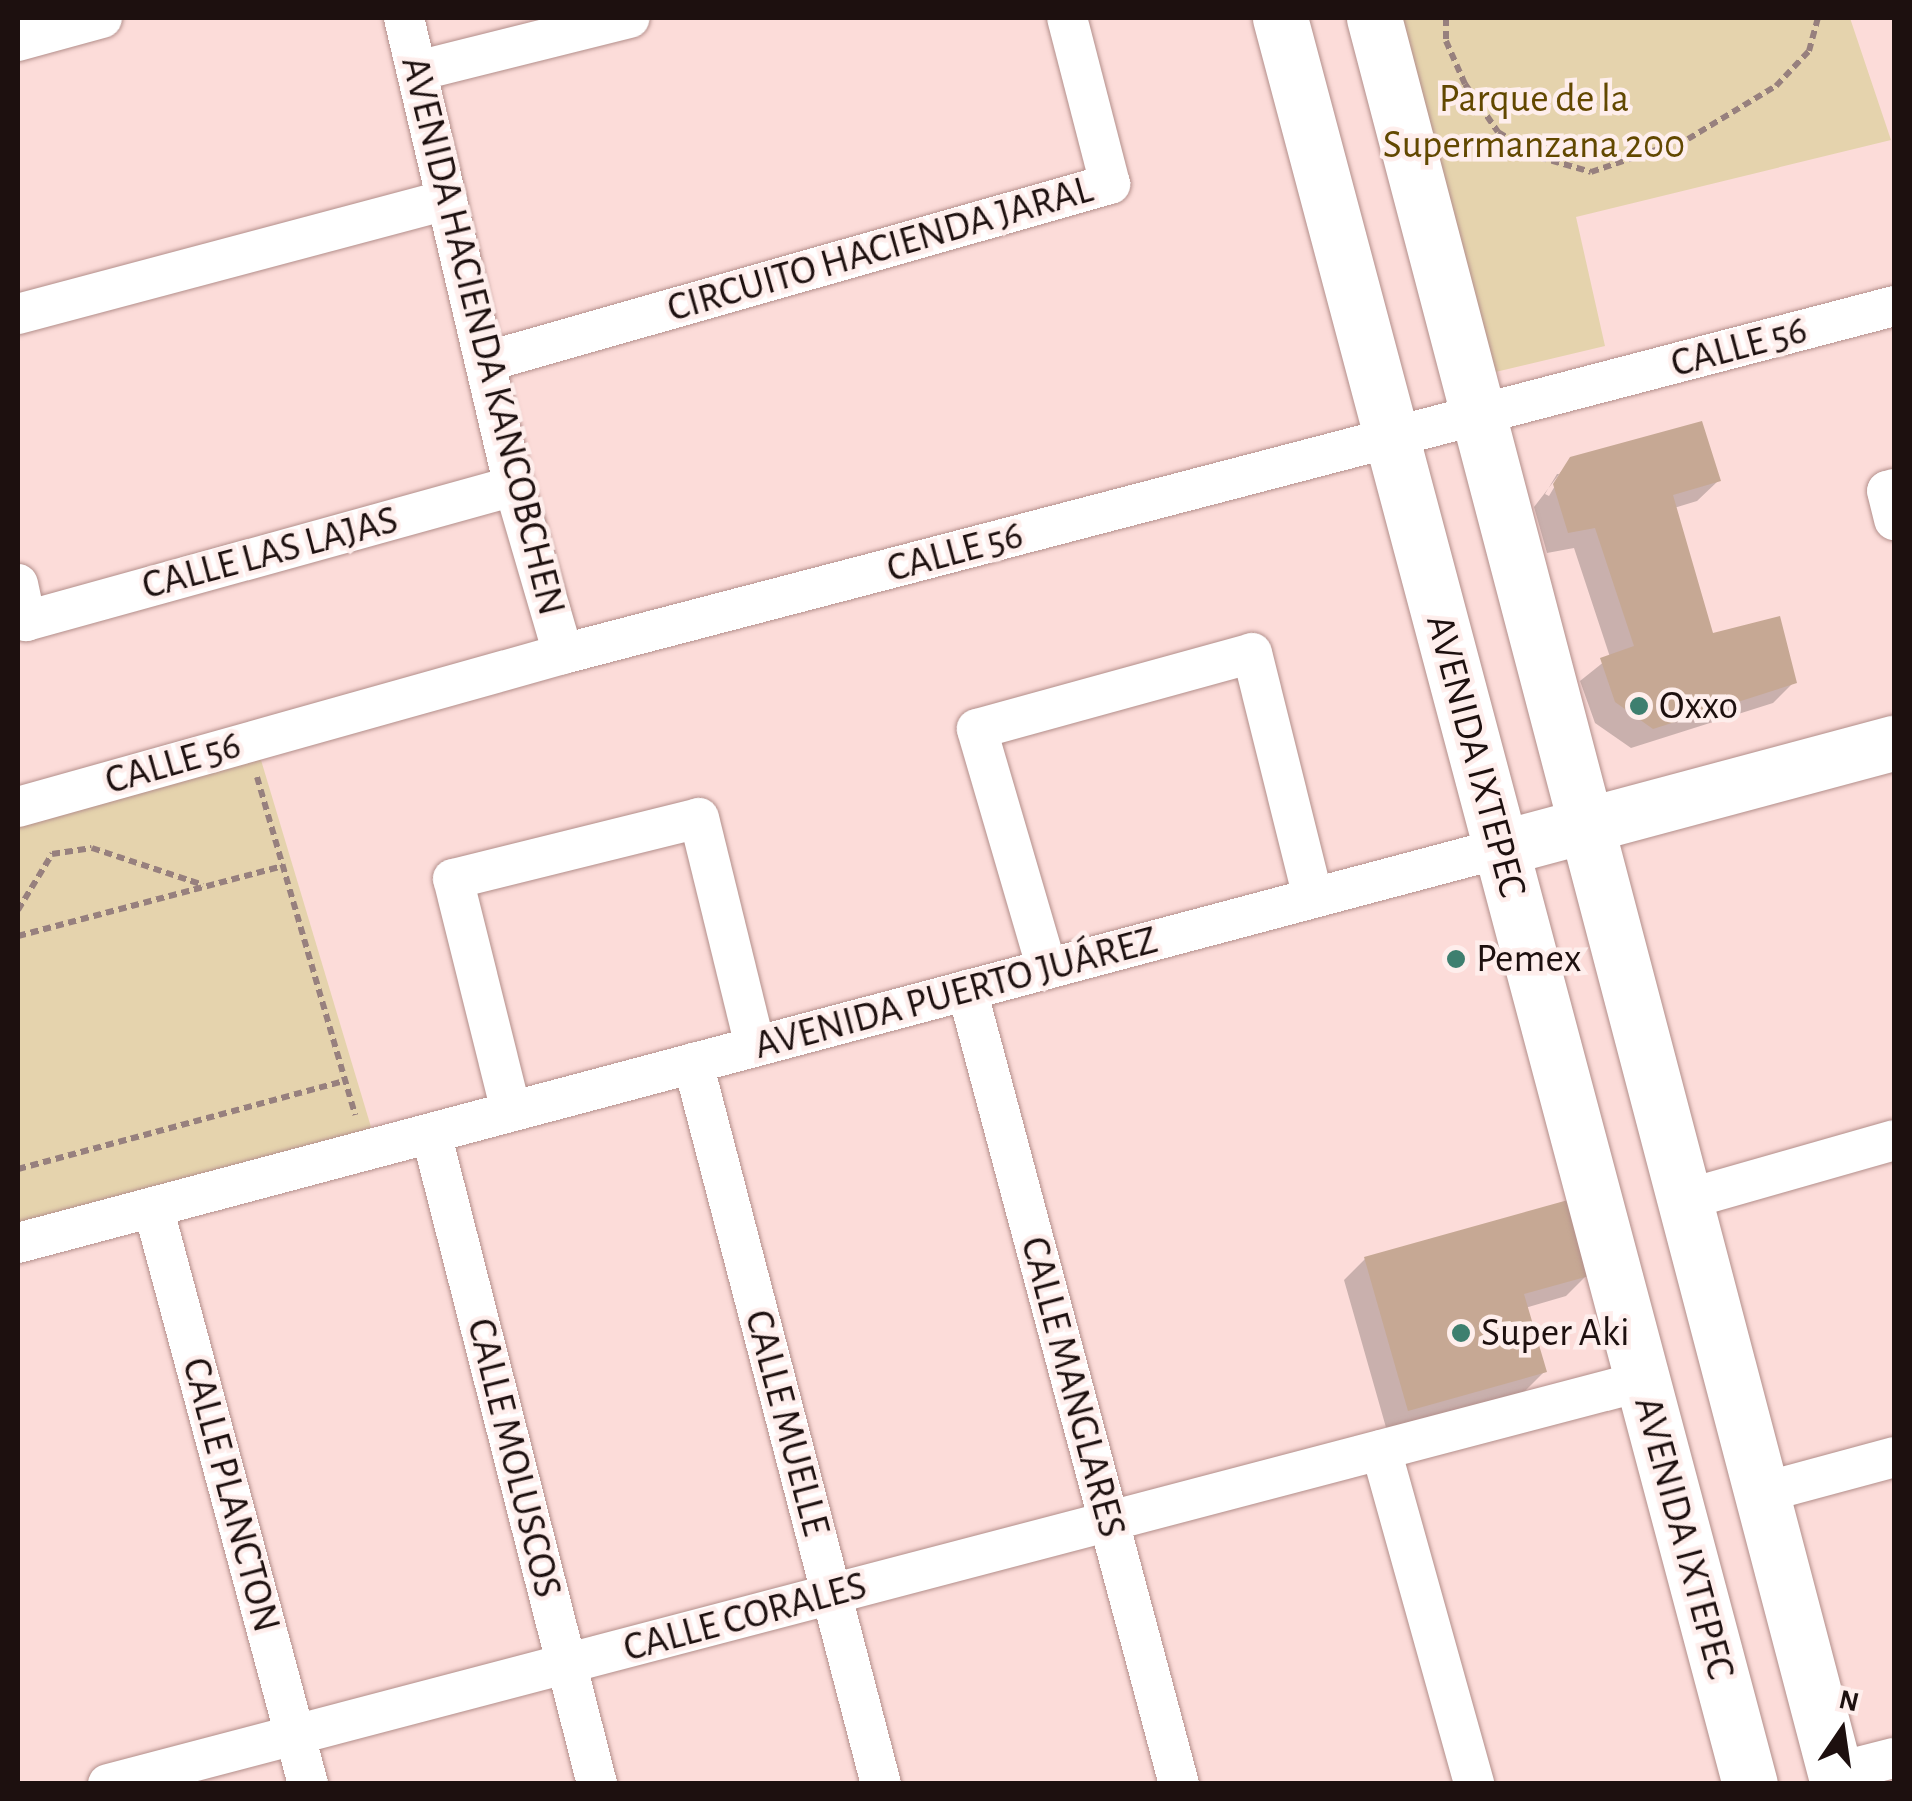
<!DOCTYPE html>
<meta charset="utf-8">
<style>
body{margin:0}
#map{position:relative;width:1912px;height:1801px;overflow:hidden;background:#fcdcd9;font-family:"Alegreya Sans",sans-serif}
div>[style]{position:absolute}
.green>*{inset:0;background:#e5d3ad}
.shadow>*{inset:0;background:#0003}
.building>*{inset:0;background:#c6a894}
.path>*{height:6px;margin-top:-3px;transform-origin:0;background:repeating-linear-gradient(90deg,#97807e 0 8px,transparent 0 13px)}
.roads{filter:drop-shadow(0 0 2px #b38f8b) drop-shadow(0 0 2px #b38f8b)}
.street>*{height:40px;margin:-20px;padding:0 20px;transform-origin:20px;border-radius:20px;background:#fff}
.secondary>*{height:55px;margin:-27.5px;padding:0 27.5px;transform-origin:27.5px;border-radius:27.5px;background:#fff}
.dots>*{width:28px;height:28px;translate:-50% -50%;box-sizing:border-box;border:5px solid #feeeec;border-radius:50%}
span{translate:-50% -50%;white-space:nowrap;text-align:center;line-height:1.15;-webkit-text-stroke:9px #feeeec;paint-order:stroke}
.park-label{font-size:40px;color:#624800}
.street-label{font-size:40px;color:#1d100f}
.poi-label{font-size:40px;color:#1d100f}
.left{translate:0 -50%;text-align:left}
.frame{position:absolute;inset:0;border:20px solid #1d100f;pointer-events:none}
.north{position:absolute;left:1792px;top:1681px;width:100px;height:100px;-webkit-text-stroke:8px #feeeec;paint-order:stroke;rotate:13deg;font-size:28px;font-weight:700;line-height:40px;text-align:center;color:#1d100f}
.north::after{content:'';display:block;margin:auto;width:35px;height:45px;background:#1d100f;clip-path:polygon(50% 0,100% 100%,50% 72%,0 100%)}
</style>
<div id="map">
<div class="green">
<div style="clip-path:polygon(1401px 18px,1850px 18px,1891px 140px,1576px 217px,1605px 346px,1487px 374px)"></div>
<div style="clip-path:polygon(255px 740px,377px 1147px,18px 1243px,18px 806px)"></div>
</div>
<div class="shadow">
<div style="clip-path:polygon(evenodd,1571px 459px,1718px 481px,1697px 501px,1674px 508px,1711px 636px,1794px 682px,1773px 703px,1631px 748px,1595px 723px,1580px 681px,1610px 657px,1574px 548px,1547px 553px,1534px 507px,1571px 459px,1557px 474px,1562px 474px,1549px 496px,1545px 494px,1557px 474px)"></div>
<div style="clip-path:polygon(1365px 1259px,1587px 1275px,1566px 1296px,1525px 1308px,1544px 1372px,1523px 1393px,1387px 1431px,1344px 1280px)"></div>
</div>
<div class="building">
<div style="clip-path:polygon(1702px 421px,1721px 481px,1673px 495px,1713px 633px,1780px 616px,1797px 683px,1653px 729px,1615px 702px,1600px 658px,1634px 646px,1595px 528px,1568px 533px,1553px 484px,1570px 457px)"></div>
<div style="clip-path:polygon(1568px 1200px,1589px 1276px,1524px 1294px,1547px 1372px,1408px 1411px,1364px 1257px)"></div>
</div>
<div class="path">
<div style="left:1446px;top:18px;width:23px;rotate:90deg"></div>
<div style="left:1446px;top:41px;width:47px;rotate:66.2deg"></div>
<div style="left:1465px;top:84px;width:58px;rotate:55.5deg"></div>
<div style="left:1498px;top:132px;width:48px;rotate:31.4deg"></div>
<div style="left:1539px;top:157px;width:54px;rotate:16.1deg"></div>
<div style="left:1591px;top:172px;width:102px;rotate:-18.8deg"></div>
<div style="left:1688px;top:139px;width:103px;rotate:-31.1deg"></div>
<div style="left:1776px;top:86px;width:48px;rotate:-46.7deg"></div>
<div style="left:1809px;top:51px;width:34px;rotate:-75deg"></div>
<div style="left:257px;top:777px;width:352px;rotate:73.8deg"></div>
<div style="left:18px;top:910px;width:66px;rotate:-58.7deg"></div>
<div style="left:52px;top:854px;width:40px;rotate:-8.5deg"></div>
<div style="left:92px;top:848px;width:117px;rotate:18.4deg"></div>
<div style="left:18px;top:936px;width:274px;rotate:-14.8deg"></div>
<div style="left:18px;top:1169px;width:339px;rotate:-15.1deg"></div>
</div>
<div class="roads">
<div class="street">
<div style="left:404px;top:18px;width:481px;rotate:76.8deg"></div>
<div style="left:514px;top:486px;width:175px;rotate:73.7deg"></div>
<div style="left:18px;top:41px;width:87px;rotate:-15.3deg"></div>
<div style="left:417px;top:71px;width:219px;rotate:-14deg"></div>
<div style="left:18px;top:314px;width:444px;rotate:-14.9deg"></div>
<div style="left:485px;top:362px;width:650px;rotate:-15.9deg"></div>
<div style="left:1110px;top:184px;width:171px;rotate:-104.5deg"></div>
<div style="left:1894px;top:489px;width:7px;rotate:164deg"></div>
<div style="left:1887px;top:491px;width:30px;rotate:76deg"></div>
<div style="left:18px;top:584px;width:38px;rotate:78deg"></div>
<div style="left:26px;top:621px;width:506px;rotate:-15.46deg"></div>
<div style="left:18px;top:807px;width:566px;rotate:-15.68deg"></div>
<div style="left:563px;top:654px;width:1376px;rotate:-14.65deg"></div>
<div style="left:1047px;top:969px;width:250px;rotate:-106.3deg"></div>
<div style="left:977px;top:729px;width:285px;rotate:-15.4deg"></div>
<div style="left:1252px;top:653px;width:252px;rotate:76deg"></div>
<div style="left:967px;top:990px;width:822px;rotate:75.05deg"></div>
<div style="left:693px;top:1063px;width:745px;rotate:75.39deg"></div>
<div style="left:511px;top:1111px;width:239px;rotate:-104deg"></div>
<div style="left:453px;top:879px;width:253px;rotate:-13.9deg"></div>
<div style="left:699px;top:818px;width:235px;rotate:76.2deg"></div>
<div style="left:431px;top:1133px;width:672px;rotate:75.69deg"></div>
<div style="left:1684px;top:1200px;width:218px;rotate:-15.9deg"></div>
<div style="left:153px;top:1207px;width:597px;rotate:74.96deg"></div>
<div style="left:18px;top:1243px;width:1535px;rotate:-14.91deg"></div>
<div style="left:1381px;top:1450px;width:347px;rotate:74.4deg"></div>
<div style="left:1761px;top:1493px;width:138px;rotate:-15.1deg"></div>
<div style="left:1835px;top:1773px;width:61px;rotate:-14.3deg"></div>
<div style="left:108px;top:1784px;width:1587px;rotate:-14.71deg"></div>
</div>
<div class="secondary">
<div style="left:1280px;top:18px;width:1827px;rotate:75.1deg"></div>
<div style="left:1374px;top:18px;width:1826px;rotate:75.28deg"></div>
<div style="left:1501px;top:848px;width:407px;rotate:-15deg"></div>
</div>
</div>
<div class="dots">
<div style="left:1639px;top:706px;background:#3e7f6f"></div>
<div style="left:1456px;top:959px;background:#3e7f6f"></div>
<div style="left:1461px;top:1333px;background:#3e7f6f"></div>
</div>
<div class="park-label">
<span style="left:1534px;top:122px">Parque de la<br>Supermanzana 200</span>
</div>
<div class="street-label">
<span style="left:880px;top:249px;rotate:-16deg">CIRCUITO HACIENDA JARAL</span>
<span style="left:483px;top:336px;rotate:76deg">AVENIDA HACIENDA KANCOBCHEN</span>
<span style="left:1739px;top:347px;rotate:-15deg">CALLE 56</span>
<span style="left:955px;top:552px;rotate:-15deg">CALLE 56</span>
<span style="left:270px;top:553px;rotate:-15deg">CALLE LAS LAJAS</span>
<span style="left:1476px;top:756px;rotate:75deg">AVENIDA IXTEPEC</span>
<span style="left:173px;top:763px;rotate:-16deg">CALLE 56</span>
<span style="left:956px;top:993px;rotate:-15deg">AVENIDA PUERTO JUÁREZ</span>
<span style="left:1073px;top:1387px;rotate:75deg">CALLE MANGLARES</span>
<span style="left:787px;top:1423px;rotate:75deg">CALLE MUELLE</span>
<span style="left:514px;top:1458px;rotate:76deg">CALLE MOLUSCOS</span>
<span style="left:231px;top:1495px;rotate:75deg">CALLE PLANCTON</span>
<span style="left:1684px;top:1538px;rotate:75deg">AVENIDA IXTEPEC</span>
<span style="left:745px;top:1617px;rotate:-15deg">CALLE CORALES</span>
</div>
<div class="poi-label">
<span class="left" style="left:1659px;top:706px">Oxxo</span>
<span class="left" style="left:1476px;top:959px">Pemex</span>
<span class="left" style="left:1481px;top:1333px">Super Aki</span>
</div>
<div class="frame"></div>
<div class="north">N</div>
</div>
